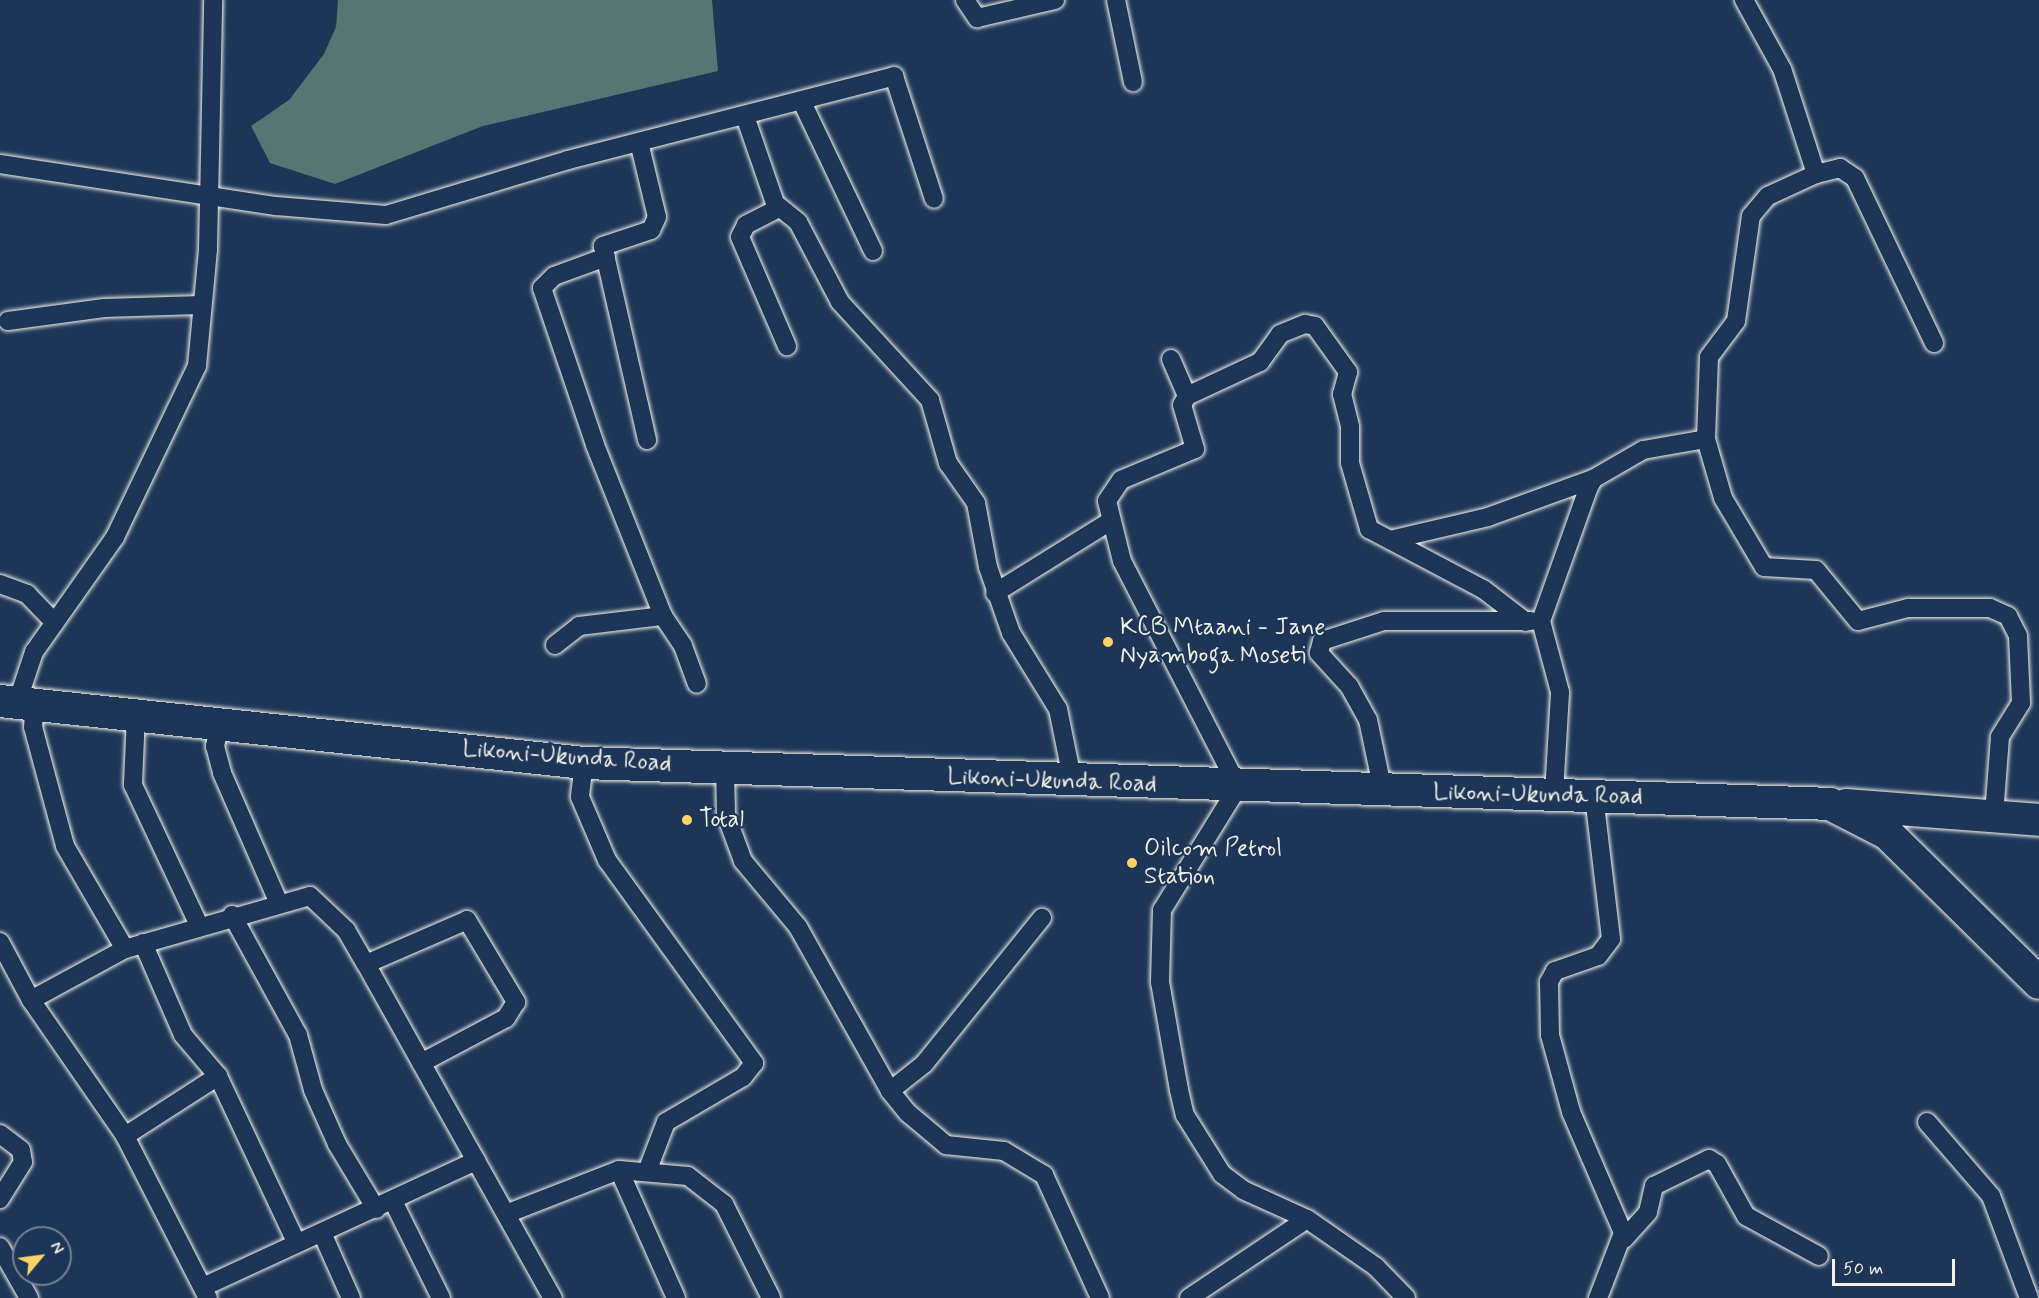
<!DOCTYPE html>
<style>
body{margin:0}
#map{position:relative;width:2039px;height:1298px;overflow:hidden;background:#1d3557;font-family:Mynerve,sans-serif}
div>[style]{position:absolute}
.green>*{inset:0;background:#567573}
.roads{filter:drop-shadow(0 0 2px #f4f1e8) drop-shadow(0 0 2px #f4f1e8)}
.street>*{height:18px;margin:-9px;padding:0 9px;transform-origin:9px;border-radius:9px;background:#1d3557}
.highway>*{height:32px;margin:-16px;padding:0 16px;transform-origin:16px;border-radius:16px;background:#1d3557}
.dots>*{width:16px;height:16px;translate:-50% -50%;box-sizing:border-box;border:3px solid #1d3557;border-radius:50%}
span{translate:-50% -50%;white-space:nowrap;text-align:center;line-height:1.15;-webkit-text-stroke:4.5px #1d3557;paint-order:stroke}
.poi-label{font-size:24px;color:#f4f1e8}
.left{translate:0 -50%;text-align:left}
.street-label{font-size:24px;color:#f4f1e8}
.north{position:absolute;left:12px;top:1226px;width:60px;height:60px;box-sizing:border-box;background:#1d3557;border:2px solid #738091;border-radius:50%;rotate:61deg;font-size:16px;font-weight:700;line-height:24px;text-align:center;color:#f4f1e8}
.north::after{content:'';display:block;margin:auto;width:21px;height:27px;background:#ffd166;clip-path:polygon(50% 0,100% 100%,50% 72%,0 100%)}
.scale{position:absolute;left:1832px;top:1259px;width:123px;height:27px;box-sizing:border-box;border:3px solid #f4f1e8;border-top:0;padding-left:8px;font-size:18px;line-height:21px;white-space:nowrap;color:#f4f1e8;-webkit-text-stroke:4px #1d3557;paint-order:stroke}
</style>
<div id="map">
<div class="green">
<div style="clip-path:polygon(338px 0,712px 0,718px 71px,483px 126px,335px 184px,270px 163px,251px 126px,289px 100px,324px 54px,336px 27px)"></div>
</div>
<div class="roads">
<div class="street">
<div style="left:965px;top:0;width:22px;rotate:56deg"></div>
<div style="left:977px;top:18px;width:80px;rotate:-13deg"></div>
<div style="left:1116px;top:0;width:84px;rotate:78.3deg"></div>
<div style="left:802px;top:102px;width:165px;rotate:64.5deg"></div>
<div style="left:745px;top:116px;width:98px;rotate:71deg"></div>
<div style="left:777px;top:209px;width:35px;rotate:153deg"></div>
<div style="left:746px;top:225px;width:13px;rotate:117deg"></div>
<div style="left:740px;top:237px;width:119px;rotate:66.7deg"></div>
<div style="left:639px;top:142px;width:77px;rotate:76.5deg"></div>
<div style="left:657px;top:217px;width:14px;rotate:115deg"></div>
<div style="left:651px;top:230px;width:51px;rotate:161.6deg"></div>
<div style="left:603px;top:246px;width:199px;rotate:77.2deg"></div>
<div style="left:0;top:164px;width:279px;rotate:8.7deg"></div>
<div style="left:276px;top:206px;width:110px;rotate:4.7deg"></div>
<div style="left:386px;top:215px;width:190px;rotate:-16.8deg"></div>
<div style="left:568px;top:160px;width:337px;rotate:-14.4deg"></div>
<div style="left:894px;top:76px;width:129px;rotate:72deg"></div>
<div style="left:1816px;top:174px;width:25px;rotate:-14deg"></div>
<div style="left:1840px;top:168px;width:18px;rotate:34deg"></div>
<div style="left:1855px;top:178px;width:183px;rotate:64.4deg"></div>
<div style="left:777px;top:205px;width:27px;rotate:39deg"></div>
<div style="left:798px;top:222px;width:90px;rotate:62.3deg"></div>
<div style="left:840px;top:302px;width:133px;rotate:47.4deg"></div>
<div style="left:930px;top:400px;width:66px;rotate:74.1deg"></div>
<div style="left:948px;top:463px;width:49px;rotate:55deg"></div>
<div style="left:976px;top:503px;width:65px;rotate:79.4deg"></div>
<div style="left:988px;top:567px;width:70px;rotate:70.8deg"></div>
<div style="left:1011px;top:633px;width:89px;rotate:58.3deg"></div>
<div style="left:1058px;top:709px;width:76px;rotate:78.5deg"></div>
<div style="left:606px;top:257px;width:55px;rotate:159.9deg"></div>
<div style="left:554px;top:276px;width:17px;rotate:135deg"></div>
<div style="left:542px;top:288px;width:166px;rotate:71.3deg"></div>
<div style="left:595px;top:445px;width:184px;rotate:68.3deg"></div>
<div style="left:663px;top:616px;width:36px;rotate:56deg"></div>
<div style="left:683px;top:646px;width:40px;rotate:69.8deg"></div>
<div style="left:8px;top:321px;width:97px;rotate:-7.7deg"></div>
<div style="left:104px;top:308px;width:96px;rotate:-1.8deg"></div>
<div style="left:1171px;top:359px;width:40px;rotate:66.6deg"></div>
<div style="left:1187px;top:396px;width:10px;rotate:119deg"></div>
<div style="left:1182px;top:405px;width:46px;rotate:73.5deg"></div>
<div style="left:1195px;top:449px;width:80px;rotate:157.3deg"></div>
<div style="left:1121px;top:480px;width:25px;rotate:124deg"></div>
<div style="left:1107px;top:501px;width:62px;rotate:76deg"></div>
<div style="left:1122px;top:561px;width:254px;rotate:62.8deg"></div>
<div style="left:1238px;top:787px;width:145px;rotate:121.7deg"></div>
<div style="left:1162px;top:910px;width:72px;rotate:91.6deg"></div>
<div style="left:1160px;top:982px;width:110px;rotate:80deg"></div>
<div style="left:1179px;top:1090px;width:26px;rotate:77deg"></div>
<div style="left:1185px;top:1115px;width:70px;rotate:57.9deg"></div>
<div style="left:1222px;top:1174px;width:26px;rotate:37deg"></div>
<div style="left:1243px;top:1190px;width:70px;rotate:24.4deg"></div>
<div style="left:1307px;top:1219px;width:84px;rotate:34.8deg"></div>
<div style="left:1376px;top:1267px;width:43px;rotate:45.9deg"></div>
<div style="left:1187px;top:396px;width:81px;rotate:-25deg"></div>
<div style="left:1260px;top:362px;width:34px;rotate:-54deg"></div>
<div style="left:1280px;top:334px;width:27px;rotate:-22deg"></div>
<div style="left:1305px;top:324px;width:10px;rotate:11deg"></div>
<div style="left:1315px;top:326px;width:57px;rotate:54.3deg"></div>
<div style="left:1348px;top:372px;width:23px;rotate:105deg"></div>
<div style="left:1342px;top:394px;width:34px;rotate:76deg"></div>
<div style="left:1350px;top:427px;width:36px;rotate:90deg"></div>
<div style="left:1350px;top:463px;width:69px;rotate:73.9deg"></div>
<div style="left:1369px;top:529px;width:129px;rotate:27.8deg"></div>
<div style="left:1483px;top:589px;width:54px;rotate:37.5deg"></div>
<div style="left:1706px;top:439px;width:61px;rotate:73.9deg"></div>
<div style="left:1723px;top:498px;width:80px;rotate:59.3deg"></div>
<div style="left:1764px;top:567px;width:52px;rotate:3.3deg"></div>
<div style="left:1816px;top:570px;width:66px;rotate:50.5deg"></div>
<div style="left:1858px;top:621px;width:52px;rotate:-14.6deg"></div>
<div style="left:1908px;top:608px;width:82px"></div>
<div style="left:1990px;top:608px;width:20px;rotate:24deg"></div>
<div style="left:2008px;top:616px;width:22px;rotate:63deg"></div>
<div style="left:2018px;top:636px;width:67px;rotate:87.4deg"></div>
<div style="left:2021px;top:703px;width:40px;rotate:122deg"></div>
<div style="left:2000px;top:737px;width:78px;rotate:94.4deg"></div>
<div style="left:1390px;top:540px;width:101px;rotate:-13.2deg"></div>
<div style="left:1488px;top:517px;width:112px;rotate:-19.9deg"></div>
<div style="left:0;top:584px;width:29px;rotate:20deg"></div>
<div style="left:27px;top:594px;width:40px;rotate:46deg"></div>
<div style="left:995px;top:593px;width:134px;rotate:-31.9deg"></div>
<div style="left:555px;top:645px;width:31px;rotate:-38deg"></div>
<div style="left:579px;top:626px;width:85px;rotate:-6.8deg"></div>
<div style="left:17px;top:703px;width:54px;rotate:-71.6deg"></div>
<div style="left:34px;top:652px;width:141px;rotate:-54.8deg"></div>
<div style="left:115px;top:537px;width:190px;rotate:-64.4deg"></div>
<div style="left:197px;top:366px;width:118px;rotate:-84.6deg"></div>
<div style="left:208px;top:249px;width:249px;rotate:-88.8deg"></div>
<div style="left:34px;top:704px;width:23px;rotate:92deg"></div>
<div style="left:33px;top:727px;width:123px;rotate:74.9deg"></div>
<div style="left:65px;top:846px;width:119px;rotate:59.8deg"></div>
<div style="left:136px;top:715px;width:70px;rotate:92.5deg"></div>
<div style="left:133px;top:785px;width:155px;rotate:64.8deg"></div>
<div style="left:220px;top:724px;width:23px;rotate:103deg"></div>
<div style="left:215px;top:746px;width:28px;rotate:75deg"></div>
<div style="left:222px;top:773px;width:140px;rotate:66.4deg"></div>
<div style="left:584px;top:763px;width:34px;rotate:97deg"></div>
<div style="left:580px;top:797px;width:69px;rotate:66.8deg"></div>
<div style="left:607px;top:860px;width:251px;rotate:54.1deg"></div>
<div style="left:754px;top:1063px;width:18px;rotate:128deg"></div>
<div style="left:743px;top:1077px;width:89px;rotate:149.7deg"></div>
<div style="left:666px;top:1122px;width:50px;rotate:111deg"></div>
<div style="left:725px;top:767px;width:48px;rotate:88.8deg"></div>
<div style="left:726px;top:815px;width:49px;rotate:69.7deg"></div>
<div style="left:743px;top:861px;width:86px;rotate:50.2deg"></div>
<div style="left:798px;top:927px;width:188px;rotate:60.7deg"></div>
<div style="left:890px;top:1091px;width:28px;rotate:51deg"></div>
<div style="left:908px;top:1113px;width:50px;rotate:40.1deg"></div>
<div style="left:946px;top:1145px;width:58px;rotate:5.9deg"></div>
<div style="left:1004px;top:1151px;width:47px;rotate:31deg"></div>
<div style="left:1044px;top:1175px;width:135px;rotate:65.5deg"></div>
<div style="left:1383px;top:791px;width:73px;rotate:-101.9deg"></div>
<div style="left:1368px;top:720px;width:39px;rotate:-119deg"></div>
<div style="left:1349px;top:686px;width:45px;rotate:-132.3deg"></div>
<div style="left:1319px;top:653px;width:12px;rotate:-76deg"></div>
<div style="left:1322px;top:641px;width:65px;rotate:-17.9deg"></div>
<div style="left:1384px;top:621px;width:147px"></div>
<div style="left:1554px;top:794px;width:102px;rotate:-86.6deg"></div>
<div style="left:1560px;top:692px;width:73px;rotate:-105deg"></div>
<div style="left:1541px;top:621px;width:140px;rotate:-70.4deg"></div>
<div style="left:1588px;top:489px;width:11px;rotate:-63deg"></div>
<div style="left:1593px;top:479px;width:58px;rotate:-30.1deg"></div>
<div style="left:1643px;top:450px;width:64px;rotate:-9.9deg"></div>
<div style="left:1706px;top:439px;width:82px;rotate:-87.9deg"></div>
<div style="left:1709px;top:357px;width:45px;rotate:-53.1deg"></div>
<div style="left:1736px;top:321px;width:106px;rotate:-81.9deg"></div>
<div style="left:1751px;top:216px;width:26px;rotate:-50deg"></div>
<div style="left:1768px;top:196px;width:53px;rotate:-24.6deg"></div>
<div style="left:1816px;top:174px;width:110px;rotate:-107.9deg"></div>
<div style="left:1782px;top:69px;width:79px;rotate:-118.8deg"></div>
<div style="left:1594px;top:796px;width:144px;rotate:83.2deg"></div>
<div style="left:1611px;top:939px;width:21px;rotate:127deg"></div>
<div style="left:1598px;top:956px;width:46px;rotate:160.8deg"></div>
<div style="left:1555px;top:971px;width:13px;rotate:119deg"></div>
<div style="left:1549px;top:982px;width:53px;rotate:88.9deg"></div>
<div style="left:1550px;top:1035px;width:80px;rotate:74.7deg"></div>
<div style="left:1571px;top:1112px;width:132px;rotate:66.7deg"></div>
<div style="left:1623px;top:1233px;width:70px;rotate:111deg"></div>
<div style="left:232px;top:915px;width:137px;rotate:61.2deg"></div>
<div style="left:298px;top:1035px;width:57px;rotate:74.7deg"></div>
<div style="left:313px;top:1090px;width:59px;rotate:66deg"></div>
<div style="left:337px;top:1144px;width:76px;rotate:59deg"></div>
<div style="left:0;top:942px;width:66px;rotate:61.9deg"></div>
<div style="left:31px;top:1000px;width:165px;rotate:55.3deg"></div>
<div style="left:125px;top:1136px;width:182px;rotate:62.9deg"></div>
<div style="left:143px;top:943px;width:100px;rotate:66.5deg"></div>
<div style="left:183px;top:1035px;width:54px;rotate:49.5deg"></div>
<div style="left:218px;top:1076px;width:183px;rotate:64.8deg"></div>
<div style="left:366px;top:964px;width:110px;rotate:-23.5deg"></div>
<div style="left:467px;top:920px;width:96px;rotate:59.1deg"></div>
<div style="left:516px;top:1002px;width:19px;rotate:122deg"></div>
<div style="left:506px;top:1018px;width:96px;rotate:152.1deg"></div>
<div style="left:31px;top:1000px;width:107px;rotate:-28.5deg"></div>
<div style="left:125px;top:949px;width:192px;rotate:-16deg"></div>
<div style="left:310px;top:896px;width:50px;rotate:43.4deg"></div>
<div style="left:346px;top:930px;width:39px;rotate:60deg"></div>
<div style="left:366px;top:964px;width:383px;rotate:60.8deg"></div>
<div style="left:890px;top:1091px;width:43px;rotate:-38.5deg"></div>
<div style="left:924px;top:1064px;width:188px;rotate:-51.1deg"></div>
<div style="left:1927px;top:1122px;width:98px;rotate:49.1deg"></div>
<div style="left:1991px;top:1196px;width:109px;rotate:69.6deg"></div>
<div style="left:0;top:1134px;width:26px;rotate:37deg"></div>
<div style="left:21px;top:1150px;width:12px;rotate:81deg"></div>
<div style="left:23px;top:1162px;width:44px;rotate:121.9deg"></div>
<div style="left:125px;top:1136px;width:111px;rotate:-32.8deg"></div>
<div style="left:619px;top:1170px;width:140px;rotate:66deg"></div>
<div style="left:394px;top:1203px;width:106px;rotate:63.7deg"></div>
<div style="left:506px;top:1214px;width:121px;rotate:-21.3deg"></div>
<div style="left:619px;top:1170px;width:69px;rotate:5deg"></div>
<div style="left:688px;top:1176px;width:46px;rotate:37.9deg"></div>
<div style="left:724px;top:1204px;width:105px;rotate:63.4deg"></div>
<div style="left:322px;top:1233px;width:71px;rotate:66deg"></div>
<div style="left:1624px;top:1239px;width:36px;rotate:-48deg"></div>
<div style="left:1648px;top:1212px;width:27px;rotate:-77deg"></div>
<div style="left:1654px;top:1186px;width:61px;rotate:-26.1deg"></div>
<div style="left:1709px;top:1159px;width:9px;rotate:32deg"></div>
<div style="left:1717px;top:1164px;width:60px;rotate:60.9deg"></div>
<div style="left:1746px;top:1216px;width:83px;rotate:28.7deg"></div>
<div style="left:0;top:1247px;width:59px;rotate:60.4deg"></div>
<div style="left:203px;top:1287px;width:301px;rotate:-24.8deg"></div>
<div style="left:1189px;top:1298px;width:142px;rotate:-33.8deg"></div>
</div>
<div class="highway">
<div style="left:0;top:701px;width:587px;rotate:6.06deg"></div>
<div style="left:584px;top:763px;width:1247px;rotate:1.88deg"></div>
<div style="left:1830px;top:804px;width:65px;rotate:27.3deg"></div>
<div style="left:1888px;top:834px;width:212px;rotate:44.6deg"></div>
<div style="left:1846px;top:805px;width:194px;rotate:4.4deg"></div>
</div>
</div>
<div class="dots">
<div style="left:1108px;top:642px;background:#ffd166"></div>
<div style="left:687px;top:820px;background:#ffd166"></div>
<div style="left:1132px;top:863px;background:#ffd166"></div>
</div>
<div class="poi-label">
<span class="left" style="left:1120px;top:642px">KCB Mtaani - Jane<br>Nyamboga Moseti</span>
<span class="left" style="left:699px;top:820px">Total</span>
<span class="left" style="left:1144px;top:863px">Oilcom Petrol<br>Station</span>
</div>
<div class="street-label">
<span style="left:567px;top:757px;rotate:4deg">Likoni-Ukunda Road</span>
<span style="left:1052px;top:781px;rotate:2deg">Likoni-Ukunda Road</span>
<span style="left:1538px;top:795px;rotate:1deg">Likoni-Ukunda Road</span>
</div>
<div class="north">N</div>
<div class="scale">50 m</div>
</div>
